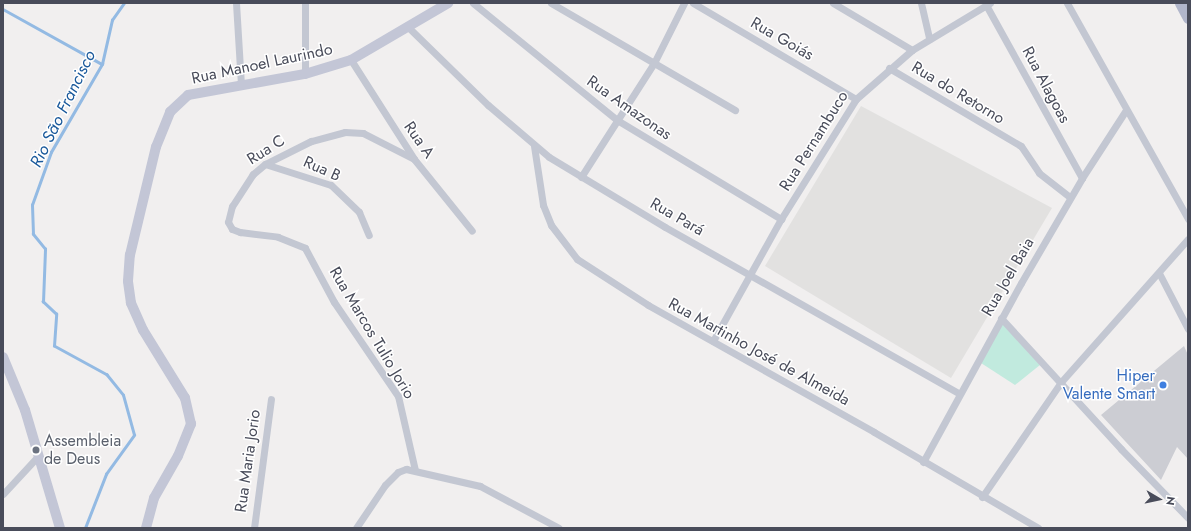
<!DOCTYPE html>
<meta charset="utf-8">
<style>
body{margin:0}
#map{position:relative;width:1191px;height:531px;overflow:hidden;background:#f1efef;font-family:Jost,sans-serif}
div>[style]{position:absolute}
.education>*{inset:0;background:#e2e1e0}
.green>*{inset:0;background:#c1eade}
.stream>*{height:2.5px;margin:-1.25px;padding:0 1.25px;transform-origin:1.25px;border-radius:1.25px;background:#93bae3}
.building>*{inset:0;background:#cccdd3}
.street>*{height:7px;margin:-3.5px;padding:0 3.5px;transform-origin:3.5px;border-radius:3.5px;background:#c3c7d2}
.secondary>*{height:10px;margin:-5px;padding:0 5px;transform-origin:5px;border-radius:5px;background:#c3c6d6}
.primary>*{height:11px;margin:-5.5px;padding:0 5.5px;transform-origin:5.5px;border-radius:5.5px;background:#b1b6cb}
.dots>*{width:11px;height:11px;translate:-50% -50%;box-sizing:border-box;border:2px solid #fff;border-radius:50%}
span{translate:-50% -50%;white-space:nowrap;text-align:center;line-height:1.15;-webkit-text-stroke:3px #fff;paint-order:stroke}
.street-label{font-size:16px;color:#494c5a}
.shop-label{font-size:16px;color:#366cbe}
.right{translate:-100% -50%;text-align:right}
.worship-label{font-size:16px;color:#5b616d}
.left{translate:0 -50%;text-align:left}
.water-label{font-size:17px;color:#1a599b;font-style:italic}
.frame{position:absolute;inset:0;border:4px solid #494c5a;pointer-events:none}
.north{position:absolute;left:1139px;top:479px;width:40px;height:40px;-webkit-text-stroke:3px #fff;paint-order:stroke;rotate:99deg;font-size:11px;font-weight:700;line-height:16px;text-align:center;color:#494c5a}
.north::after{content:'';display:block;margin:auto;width:14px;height:18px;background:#494c5a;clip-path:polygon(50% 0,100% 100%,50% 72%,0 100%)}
</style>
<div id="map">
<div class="education">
<div style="clip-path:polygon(861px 106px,1052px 208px,951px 378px,765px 266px)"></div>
</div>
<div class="green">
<div style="clip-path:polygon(1001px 322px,1040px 365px,1015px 385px,981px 363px)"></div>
</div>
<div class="stream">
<div style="left:3px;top:9px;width:113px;rotate:29.1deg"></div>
<div style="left:85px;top:528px;width:58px;rotate:-68.7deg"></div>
<div style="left:106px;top:474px;width:48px;rotate:-54.3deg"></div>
<div style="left:134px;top:435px;width:41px;rotate:-105.4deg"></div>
<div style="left:123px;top:395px;width:26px;rotate:-129deg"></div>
<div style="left:107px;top:375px;width:60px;rotate:-151.3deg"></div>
<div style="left:54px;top:346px;width:32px;rotate:-86deg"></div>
<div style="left:56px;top:314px;width:18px;rotate:-137deg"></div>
<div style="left:43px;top:302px;width:53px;rotate:-87.8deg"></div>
<div style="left:45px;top:249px;width:19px;rotate:-129deg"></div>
<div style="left:33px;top:234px;width:29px;rotate:-92deg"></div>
<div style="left:32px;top:205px;width:56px;rotate:-70.3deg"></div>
<div style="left:51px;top:152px;width:102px;rotate:-59.9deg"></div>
<div style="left:102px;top:64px;width:45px;rotate:-77.2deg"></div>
<div style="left:112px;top:20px;width:21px;rotate:-55deg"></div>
</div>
<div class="building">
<div style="clip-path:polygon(1184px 346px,1188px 355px,1188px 459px,1177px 447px,1161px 480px,1101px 415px)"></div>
</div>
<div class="street">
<div style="left:236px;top:3px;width:81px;rotate:86.5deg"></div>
<div style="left:305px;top:3px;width:71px;rotate:90deg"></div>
<div style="left:473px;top:3px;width:186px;rotate:39.1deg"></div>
<div style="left:617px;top:120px;width:192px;rotate:31.1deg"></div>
<div style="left:551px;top:3px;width:213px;rotate:30.2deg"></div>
<div style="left:693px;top:3px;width:189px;rotate:30.5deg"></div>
<div style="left:833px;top:3px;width:92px;rotate:30.7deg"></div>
<div style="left:921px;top:3px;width:37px;rotate:77deg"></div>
<div style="left:1067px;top:3px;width:248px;rotate:60.7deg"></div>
<div style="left:986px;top:5px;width:198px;rotate:61deg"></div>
<div style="left:408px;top:27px;width:112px;rotate:44.3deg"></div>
<div style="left:488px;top:105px;width:80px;rotate:40.4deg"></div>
<div style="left:549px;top:157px;width:135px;rotate:31.1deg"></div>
<div style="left:665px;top:227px;width:338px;rotate:29.5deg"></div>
<div style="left:351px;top:60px;width:117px;rotate:57.5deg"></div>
<div style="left:414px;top:159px;width:92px;rotate:51.1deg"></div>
<div style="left:889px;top:68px;width:153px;rotate:30.6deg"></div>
<div style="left:1021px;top:146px;width:32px;rotate:56deg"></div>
<div style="left:1039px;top:173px;width:39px;rotate:38deg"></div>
<div style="left:534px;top:146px;width:60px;rotate:81.3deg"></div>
<div style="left:543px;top:205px;width:22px;rotate:68deg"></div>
<div style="left:551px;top:225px;width:43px;rotate:52.6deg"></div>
<div style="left:577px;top:259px;width:85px;rotate:32.9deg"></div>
<div style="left:648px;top:305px;width:259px;rotate:29.3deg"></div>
<div style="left:874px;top:432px;width:190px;rotate:30.3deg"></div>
<div style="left:414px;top:159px;width:57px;rotate:-153deg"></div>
<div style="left:363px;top:133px;width:18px;rotate:-177deg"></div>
<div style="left:345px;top:132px;width:35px;rotate:165deg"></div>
<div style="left:311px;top:141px;width:51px;rotate:153.4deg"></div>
<div style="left:265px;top:164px;width:16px;rotate:140deg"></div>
<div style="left:253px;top:174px;width:38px;rotate:123deg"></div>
<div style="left:232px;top:206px;width:16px;rotate:104deg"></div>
<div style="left:228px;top:222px;width:8px;rotate:60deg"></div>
<div style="left:232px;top:229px;width:9px;rotate:21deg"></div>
<div style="left:240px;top:232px;width:38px;rotate:7deg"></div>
<div style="left:278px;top:237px;width:29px;rotate:22deg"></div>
<div style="left:305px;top:248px;width:61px;rotate:61.8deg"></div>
<div style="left:334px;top:302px;width:114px;rotate:55.8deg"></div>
<div style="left:398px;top:396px;width:76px;rotate:77.1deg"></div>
<div style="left:265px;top:164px;width:69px;rotate:17.7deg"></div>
<div style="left:331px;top:185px;width:39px;rotate:44deg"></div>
<div style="left:359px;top:212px;width:25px;rotate:67deg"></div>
<div style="left:581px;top:177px;width:135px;rotate:-57.4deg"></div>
<div style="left:654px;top:63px;width:67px;rotate:-63.4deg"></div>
<div style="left:1159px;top:273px;width:63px;rotate:62.6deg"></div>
<div style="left:1001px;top:318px;width:178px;rotate:47.5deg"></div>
<div style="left:1121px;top:449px;width:96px;rotate:45.8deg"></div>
<div style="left:713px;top:341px;width:140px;rotate:-60.9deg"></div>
<div style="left:781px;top:219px;width:142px;rotate:-58deg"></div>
<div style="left:856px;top:99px;width:74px;rotate:-41.2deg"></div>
<div style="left:912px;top:50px;width:91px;rotate:-31.1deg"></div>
<div style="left:923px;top:462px;width:204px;rotate:-61.3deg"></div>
<div style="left:1021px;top:283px;width:121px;rotate:-59.8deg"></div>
<div style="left:1082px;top:178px;width:81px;rotate:-57.1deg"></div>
<div style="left:3px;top:494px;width:53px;rotate:-47.3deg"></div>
<div style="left:982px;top:497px;width:140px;rotate:-55.5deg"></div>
<div style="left:1061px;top:382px;width:191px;rotate:-48.4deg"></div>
<div style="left:254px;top:528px;width:130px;rotate:-82.5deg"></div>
<div style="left:356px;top:528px;width:52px;rotate:-56deg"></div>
<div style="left:385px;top:485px;width:18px;rotate:-45deg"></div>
<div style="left:398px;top:472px;width:9px;rotate:-21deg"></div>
<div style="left:406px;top:469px;width:76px;rotate:12.9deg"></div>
<div style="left:480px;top:486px;width:89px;rotate:28deg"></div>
</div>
<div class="secondary">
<div style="left:3px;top:357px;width:57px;rotate:67.5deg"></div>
<div style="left:25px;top:410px;width:123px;rotate:73.5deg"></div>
<div style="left:146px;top:528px;width:31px;rotate:-75deg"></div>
<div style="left:154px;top:498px;width:48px;rotate:-60.3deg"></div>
<div style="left:178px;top:456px;width:35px;rotate:-68deg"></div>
<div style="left:191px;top:424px;width:27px;rotate:-103deg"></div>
<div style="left:185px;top:398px;width:80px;rotate:-121.7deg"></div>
<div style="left:143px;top:330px;width:30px;rotate:-114deg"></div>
<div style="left:131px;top:303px;width:22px;rotate:-98deg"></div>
<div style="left:128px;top:281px;width:26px;rotate:-86deg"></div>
<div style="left:130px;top:255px;width:111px;rotate:-76.5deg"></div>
<div style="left:156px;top:147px;width:38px;rotate:-68deg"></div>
<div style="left:170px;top:112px;width:25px;rotate:-43deg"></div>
<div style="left:188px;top:95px;width:119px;rotate:-10.2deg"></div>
<div style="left:305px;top:74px;width:48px;rotate:-16.9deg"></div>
<div style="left:351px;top:60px;width:113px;rotate:-30.4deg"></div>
</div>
<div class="primary">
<div style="left:1180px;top:3px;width:17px;rotate:62deg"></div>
</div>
<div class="dots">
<div style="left:1163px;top:385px;background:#3f7fe0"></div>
<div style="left:36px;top:450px;background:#6b7280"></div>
</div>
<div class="street-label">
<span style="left:782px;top:39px;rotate:30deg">Rua Goiás</span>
<span style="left:262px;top:64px;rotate:-12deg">Rua Manoel Laurindo</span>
<span style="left:1046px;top:85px;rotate:62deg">Rua Alagoas</span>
<span style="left:958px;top:93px;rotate:31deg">Rua do Retorno</span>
<span style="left:629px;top:108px;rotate:35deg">Rua Amazonas</span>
<span style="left:419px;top:140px;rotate:55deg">Rua A</span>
<span style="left:814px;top:141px;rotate:-58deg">Rua Pernambuco</span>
<span style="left:266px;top:150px;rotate:-32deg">Rua C</span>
<span style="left:322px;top:169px;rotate:24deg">Rua B</span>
<span style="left:677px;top:217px;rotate:30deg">Rua Pará</span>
<span style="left:1008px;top:277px;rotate:-60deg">Rua Joel Baia</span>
<span style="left:372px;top:333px;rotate:59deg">Rua Marcos Tulio Jorio</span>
<span style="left:759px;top:352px;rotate:29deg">Rua Martinho José de Almeida</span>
<span style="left:248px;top:461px;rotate:-82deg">Rua Maria Jorio</span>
</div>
<div class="shop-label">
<span class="right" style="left:1155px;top:385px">Hiper<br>Valente Smart</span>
</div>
<div class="worship-label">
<span class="left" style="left:44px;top:450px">Assembleia<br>de Deus</span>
</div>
<div class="water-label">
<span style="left:63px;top:109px;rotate:-64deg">Rio São Francisco</span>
</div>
<div class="frame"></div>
<div class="north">N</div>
</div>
